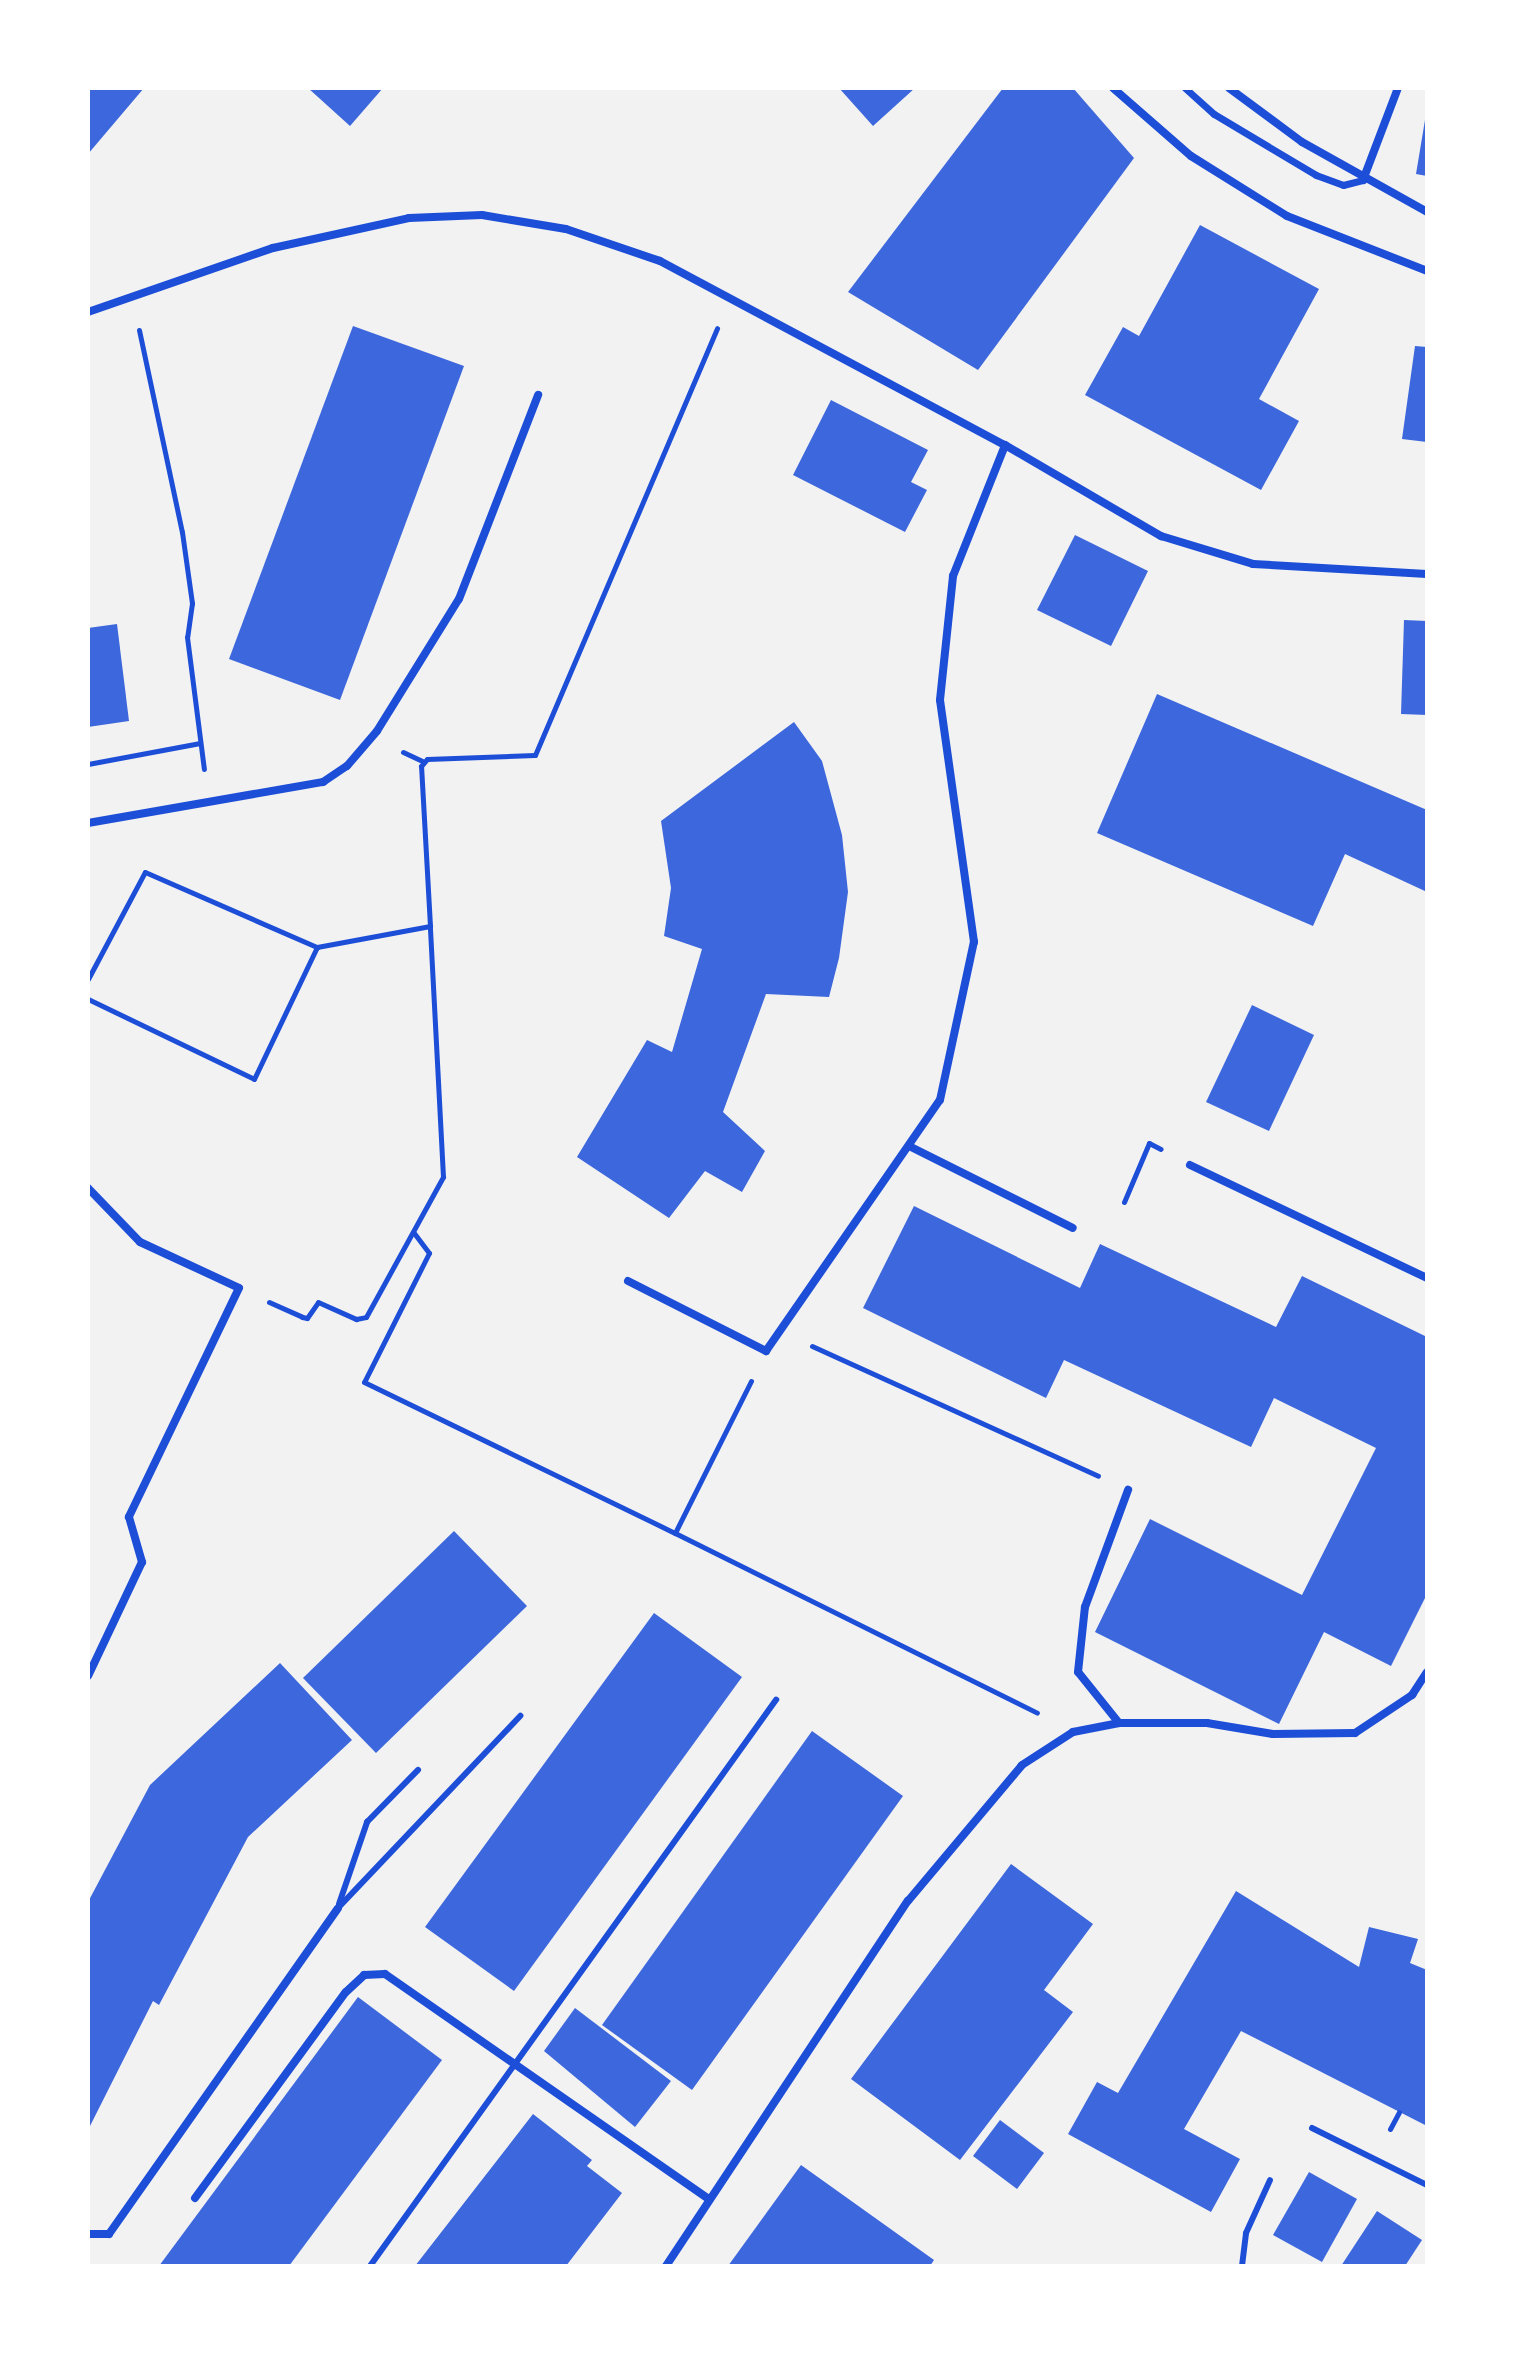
<!DOCTYPE html>
<style>
body{margin:0}
#map{position:relative;width:1515px;height:2354px;overflow:hidden;background:#f2f2f2;font-family:"Open Sans",sans-serif}
div>[style]{position:absolute}
.building>*{inset:0;background:#3d67dc}
.path>*{height:5px;margin:-2.5px;padding:0 2.5px;transform-origin:2.5px;border-radius:2.5px;background:#1d4ed8}
.service>*{height:6px;margin:-3px;padding:0 3px;transform-origin:3px;border-radius:3px;background:#1d4ed8}
.pedestrian>*{height:7px;margin:-3.5px;padding:0 3.5px;transform-origin:3.5px;border-radius:3.5px;background:#1d4ed8}
.minor>*{height:8px;margin:-4px;padding:0 4px;transform-origin:4px;border-radius:4px;background:#1d4ed8}
span{translate:-50% -50%;white-space:nowrap;text-align:center;line-height:1.15;-webkit-text-stroke:8px #fff;paint-order:stroke}
.frame{position:absolute;inset:0;border:90px solid #fff;pointer-events:none}
</style>
<div id="map">
<div class="building">
<div style="clip-path:polygon(88px 88px,144px 88px,88px 154px)"></div>
<div style="clip-path:polygon(308px 88px,383px 88px,350px 126px)"></div>
<div style="clip-path:polygon(839px 88px,915px 88px,873px 126px)"></div>
<div style="clip-path:polygon(1003px 88px,1073px 88px,1134px 158px,978px 370px,848px 292px)"></div>
<div style="clip-path:polygon(1425px 120px,1427px 121px,1427px 176px,1416px 174px)"></div>
<div style="clip-path:polygon(1200px 225px,1319px 289px,1259px 399px,1299px 421px,1261px 490px,1085px 395px,1123px 327px,1139px 336px)"></div>
<div style="clip-path:polygon(353px 326px,464px 366px,340px 700px,229px 659px)"></div>
<div style="clip-path:polygon(1415px 346px,1427px 347px,1427px 442px,1402px 439px)"></div>
<div style="clip-path:polygon(831px 400px,928px 450px,911px 482px,927px 490px,905px 532px,793px 475px)"></div>
<div style="clip-path:polygon(1075px 535px,1148px 571px,1111px 646px,1037px 610px)"></div>
<div style="clip-path:polygon(1404px 620px,1427px 621px,1427px 715px,1401px 714px)"></div>
<div style="clip-path:polygon(117px 624px,129px 721px,88px 727px,88px 628px)"></div>
<div style="clip-path:polygon(1157px 694px,1427px 810px,1427px 892px,1345px 854px,1313px 926px,1097px 833px)"></div>
<div style="clip-path:polygon(794px 722px,822px 761px,842px 835px,848px 892px,839px 958px,829px 997px,766px 994px,723px 1112px,765px 1151px,742px 1192px,705px 1171px,669px 1218px,577px 1157px,647px 1040px,672px 1052px,702px 949px,664px 936px,671px 888px,661px 821px)"></div>
<div style="clip-path:polygon(1252px 1005px,1314px 1035px,1269px 1131px,1206px 1102px)"></div>
<div style="clip-path:polygon(914px 1206px,1080px 1288px,1100px 1244px,1276px 1327px,1302px 1276px,1427px 1337px,1427px 1594px,1391px 1666px,1324px 1632px,1279px 1724px,1095px 1632px,1150px 1519px,1302px 1595px,1376px 1448px,1274px 1398px,1251px 1447px,1064px 1360px,1046px 1398px,863px 1308px)"></div>
<div style="clip-path:polygon(454px 1531px,527px 1606px,376px 1753px,303px 1678px)"></div>
<div style="clip-path:polygon(654px 1613px,742px 1677px,514px 1991px,425px 1927px)"></div>
<div style="clip-path:polygon(280px 1663px,352px 1740px,248px 1837px,159px 2005px,153px 2001px,88px 2130px,88px 1902px,150px 1785px)"></div>
<div style="clip-path:polygon(812px 1731px,903px 1796px,692px 2090px,602px 2025px)"></div>
<div style="clip-path:polygon(1011px 1864px,1093px 1924px,1044px 1990px,1073px 2012px,960px 2160px,851px 2079px)"></div>
<div style="clip-path:polygon(1236px 1891px,1359px 1967px,1369px 1927px,1418px 1939px,1410px 1963px,1427px 1970px,1427px 2126px,1241px 2031px,1184px 2129px,1240px 2159px,1211px 2212px,1068px 2134px,1097px 2082px,1118px 2093px)"></div>
<div style="clip-path:polygon(358px 1997px,442px 2060px,289px 2266px,159px 2266px)"></div>
<div style="clip-path:polygon(575px 2008px,671px 2081px,635px 2127px,544px 2051px)"></div>
<div style="clip-path:polygon(533px 2114px,592px 2160px,587px 2166px,622px 2193px,566px 2266px,415px 2266px)"></div>
<div style="clip-path:polygon(1000px 2120px,1044px 2153px,1017px 2189px,973px 2156px)"></div>
<div style="clip-path:polygon(801px 2165px,934px 2260px,930px 2266px,728px 2266px)"></div>
<div style="clip-path:polygon(1309px 2172px,1357px 2199px,1322px 2262px,1273px 2235px)"></div>
<div style="clip-path:polygon(1377px 2211px,1422px 2240px,1405px 2266px,1341px 2266px)"></div>
</div>
<div class="path">
<div style="left:139px;top:330px;width:207px;rotate:78deg"></div>
<div style="left:182px;top:532px;width:72px;rotate:82deg"></div>
<div style="left:192px;top:603px;width:34px;rotate:98deg"></div>
<div style="left:187px;top:637px;width:133px;rotate:82.7deg"></div>
<div style="left:403px;top:752px;width:23px;rotate:25deg"></div>
<div style="left:88px;top:764px;width:114px;rotate:-10.6deg"></div>
<div style="left:88px;top:979px;width:121px;rotate:-62deg"></div>
<div style="left:145px;top:872px;width:188px;rotate:23.6deg"></div>
<div style="left:317px;top:947px;width:115px;rotate:-10.5deg"></div>
<div style="left:430px;top:926px;width:160px;rotate:-93.2deg"></div>
<div style="left:421px;top:766px;width:9px;rotate:-49deg"></div>
<div style="left:427px;top:759px;width:108px;rotate:-2.1deg"></div>
<div style="left:535px;top:755px;width:464px;rotate:-66.9deg"></div>
<div style="left:88px;top:999px;width:184px;rotate:25.7deg"></div>
<div style="left:254px;top:1079px;width:146px;rotate:-64.5deg"></div>
<div style="left:1124px;top:1202px;width:64px;rotate:-67deg"></div>
<div style="left:1149px;top:1143px;width:13px;rotate:27deg"></div>
<div style="left:414px;top:1233px;width:25px;rotate:53deg"></div>
<div style="left:429px;top:1253px;width:144px;rotate:116.7deg"></div>
<div style="left:364px;top:1382px;width:346px;rotate:25.9deg"></div>
<div style="left:269px;top:1302px;width:36px;rotate:24deg"></div>
<div style="left:302px;top:1317px;width:5px;rotate:11deg"></div>
<div style="left:307px;top:1318px;width:19px;rotate:-55deg"></div>
<div style="left:318px;top:1302px;width:42px;rotate:24.1deg"></div>
<div style="left:356px;top:1319px;width:10px;rotate:-11deg"></div>
<div style="left:366px;top:1317px;width:160px;rotate:-61.2deg"></div>
<div style="left:443px;top:1177px;width:251px;rotate:-93deg"></div>
<div style="left:812px;top:1346px;width:314px;rotate:24.4deg"></div>
<div style="left:751px;top:1381px;width:170px;rotate:116.6deg"></div>
<div style="left:675px;top:1533px;width:404px;rotate:26.4deg"></div>
<div style="left:1390px;top:2129px;width:19px;rotate:-62deg"></div>
</div>
<div class="service">
<div style="left:339px;top:1904px;width:87px;rotate:-71.1deg"></div>
<div style="left:367px;top:1822px;width:73px;rotate:-45.6deg"></div>
<div style="left:338px;top:1908px;width:265px;rotate:-46.5deg"></div>
<div style="left:1312px;top:2128px;width:128px;rotate:26.4deg"></div>
<div style="left:370px;top:2266px;width:697px;rotate:-54.35deg"></div>
<div style="left:1242px;top:2266px;width:33px;rotate:-83deg"></div>
<div style="left:1246px;top:2233px;width:58px;rotate:-65.6deg"></div>
</div>
<div class="pedestrian">
<div style="left:1185px;top:88px;width:39px;rotate:42deg"></div>
<div style="left:1214px;top:114px;width:119px;rotate:30.9deg"></div>
<div style="left:1316px;top:175px;width:29px;rotate:20deg"></div>
<div style="left:1343px;top:185px;width:21px;rotate:-14deg"></div>
</div>
<div class="minor">
<div style="left:1113px;top:88px;width:103px;rotate:41.1deg"></div>
<div style="left:1191px;top:156px;width:113px;rotate:32deg"></div>
<div style="left:1287px;top:216px;width:150px;rotate:21.4deg"></div>
<div style="left:1229px;top:88px;width:91px;rotate:36.5deg"></div>
<div style="left:1302px;top:142px;width:143px;rotate:29.2deg"></div>
<div style="left:1363px;top:180px;width:98px;rotate:-69.2deg"></div>
<div style="left:88px;top:312px;width:196px;rotate:-19.1deg"></div>
<div style="left:273px;top:248px;width:139px;rotate:-12.4deg"></div>
<div style="left:409px;top:218px;width:73px;rotate:-2.4deg"></div>
<div style="left:482px;top:215px;width:85px;rotate:9.5deg"></div>
<div style="left:566px;top:229px;width:99px;rotate:18.8deg"></div>
<div style="left:660px;top:261px;width:391px;rotate:28.1deg"></div>
<div style="left:1005px;top:445px;width:181px;rotate:30.3deg"></div>
<div style="left:1161px;top:536px;width:96px;rotate:16.9deg"></div>
<div style="left:1253px;top:564px;width:174px;rotate:3.3deg"></div>
<div style="left:88px;top:823px;width:239px;rotate:-9.9deg"></div>
<div style="left:323px;top:782px;width:29px;rotate:-34deg"></div>
<div style="left:347px;top:766px;width:46px;rotate:-49.4deg"></div>
<div style="left:377px;top:731px;width:155px;rotate:-58.2deg"></div>
<div style="left:459px;top:599px;width:219px;rotate:-68.8deg"></div>
<div style="left:909px;top:1146px;width:183px;rotate:26.6deg"></div>
<div style="left:1190px;top:1165px;width:263px;rotate:25.5deg"></div>
<div style="left:88px;top:1188px;width:75px;rotate:46.1deg"></div>
<div style="left:140px;top:1242px;width:109px;rotate:24.9deg"></div>
<div style="left:239px;top:1288px;width:254px;rotate:115.7deg"></div>
<div style="left:129px;top:1517px;width:47px;rotate:73.9deg"></div>
<div style="left:142px;top:1562px;width:126px;rotate:115.3deg"></div>
<div style="left:628px;top:1281px;width:155px;rotate:26.9deg"></div>
<div style="left:766px;top:1351px;width:305px;rotate:-55.3deg"></div>
<div style="left:940px;top:1100px;width:162px;rotate:-77.9deg"></div>
<div style="left:974px;top:942px;width:244px;rotate:-98deg"></div>
<div style="left:940px;top:700px;width:125px;rotate:-84deg"></div>
<div style="left:953px;top:576px;width:141px;rotate:-68.3deg"></div>
<div style="left:1119px;top:1723px;width:65px;rotate:-128.8deg"></div>
<div style="left:1078px;top:1672px;width:65px;rotate:-83.9deg"></div>
<div style="left:1085px;top:1607px;width:125px;rotate:-69.8deg"></div>
<div style="left:195px;top:2198px;width:255px;rotate:-53.8deg"></div>
<div style="left:346px;top:1992px;width:25px;rotate:-43deg"></div>
<div style="left:364px;top:1975px;width:21px;rotate:-3deg"></div>
<div style="left:385px;top:1974px;width:394px;rotate:34.8deg"></div>
<div style="left:88px;top:2234px;width:21px"></div>
<div style="left:109px;top:2234px;width:398px;rotate:-54.9deg"></div>
<div style="left:666px;top:2266px;width:438px;rotate:-56.5deg"></div>
<div style="left:908px;top:1901px;width:177px;rotate:-50deg"></div>
<div style="left:1022px;top:1765px;width:61px;rotate:-32.9deg"></div>
<div style="left:1073px;top:1732px;width:47px;rotate:-11.1deg"></div>
<div style="left:1119px;top:1723px;width:88px"></div>
<div style="left:1207px;top:1723px;width:67px;rotate:9.5deg"></div>
<div style="left:1273px;top:1734px;width:82px;rotate:-0.7deg"></div>
<div style="left:1355px;top:1733px;width:69px;rotate:-33.7deg"></div>
<div style="left:1412px;top:1695px;width:27px;rotate:-57deg"></div>
</div>
<div class="frame"></div>
</div>
